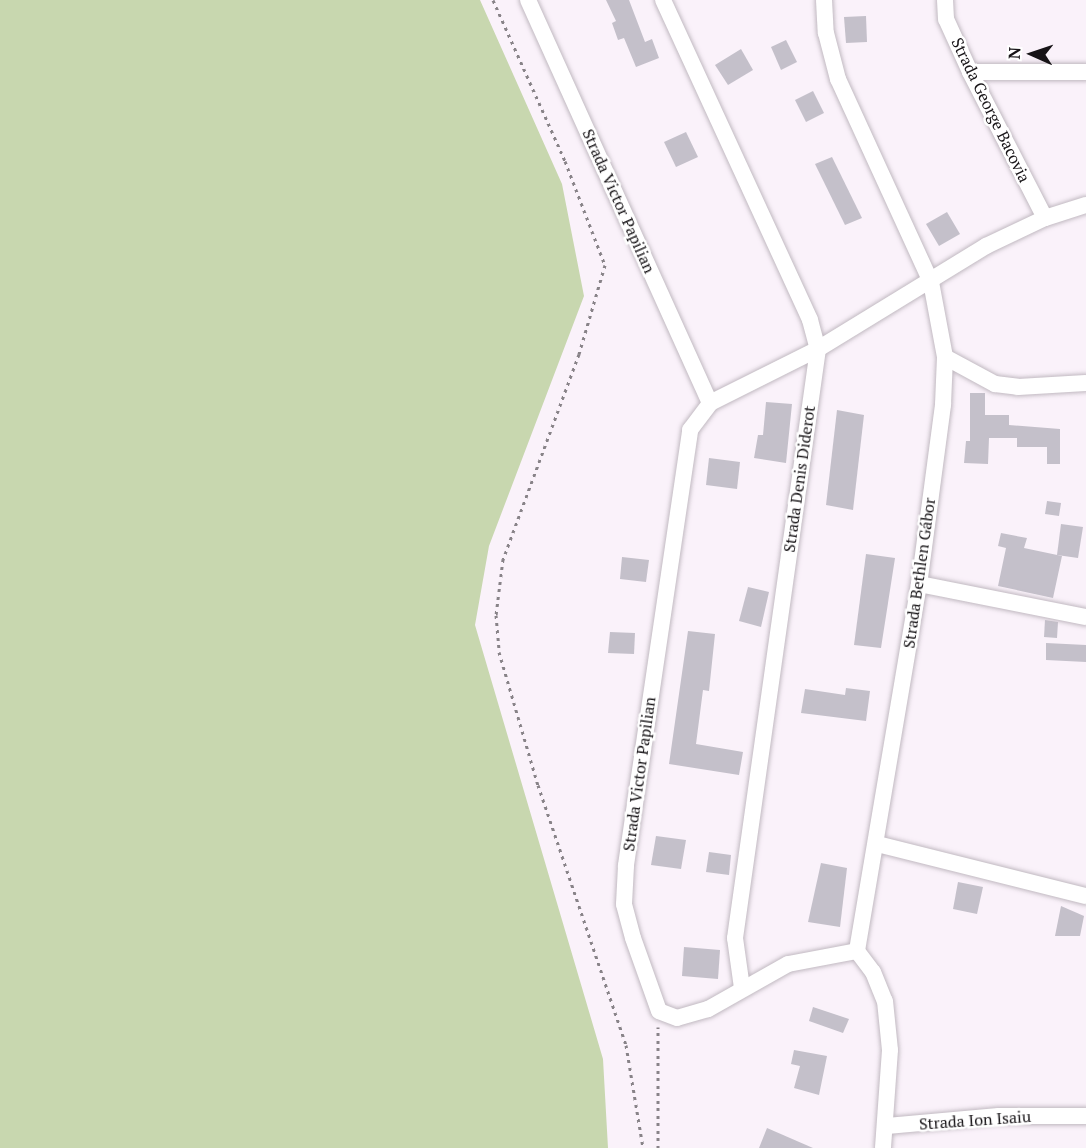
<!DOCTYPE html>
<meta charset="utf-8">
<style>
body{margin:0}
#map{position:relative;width:1086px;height:1148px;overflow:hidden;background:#faf2fa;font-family:"PT Serif",serif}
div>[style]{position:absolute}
.green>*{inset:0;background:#c8d7af}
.building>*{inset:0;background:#c4c0ca}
.path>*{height:3px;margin-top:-1.5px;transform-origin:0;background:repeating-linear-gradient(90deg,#888388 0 3px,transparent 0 7.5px)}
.roads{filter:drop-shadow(0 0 2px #c1b9c1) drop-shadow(0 0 2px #c1b9c1)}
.minor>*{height:16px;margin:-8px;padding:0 8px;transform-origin:8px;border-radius:8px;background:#fff}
span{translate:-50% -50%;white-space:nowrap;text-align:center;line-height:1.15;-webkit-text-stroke:5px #fff;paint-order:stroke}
.street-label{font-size:16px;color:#171417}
.north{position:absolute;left:1002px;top:24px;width:60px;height:60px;-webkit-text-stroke:4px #fff;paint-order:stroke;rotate:273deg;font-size:16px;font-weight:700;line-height:24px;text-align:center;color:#171417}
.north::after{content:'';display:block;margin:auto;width:21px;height:27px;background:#171417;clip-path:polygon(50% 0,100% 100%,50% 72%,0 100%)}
</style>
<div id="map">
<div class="green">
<div style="clip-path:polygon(0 0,480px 0,562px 184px,584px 296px,489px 546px,475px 625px,603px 1059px,608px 1148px,0 1148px)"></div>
</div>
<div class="building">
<div style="clip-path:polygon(606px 0,629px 0,645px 42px,652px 39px,659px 58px,636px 67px,624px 38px,618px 40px,612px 23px,616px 21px)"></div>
<div style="clip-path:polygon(866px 16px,867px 42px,846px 43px,844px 17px)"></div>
<div style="clip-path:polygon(786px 40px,797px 62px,781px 70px,771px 47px)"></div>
<div style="clip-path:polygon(741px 49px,753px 70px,728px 85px,715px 65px)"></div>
<div style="clip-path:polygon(813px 91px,824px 113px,806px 122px,795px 100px)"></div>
<div style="clip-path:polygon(686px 132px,698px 157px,676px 167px,664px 142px)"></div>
<div style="clip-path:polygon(832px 157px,862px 218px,845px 225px,815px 164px)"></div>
<div style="clip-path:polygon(947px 212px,960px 234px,939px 246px,926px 224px)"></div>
<div style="clip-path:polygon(970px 393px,985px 393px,985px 415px,1009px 415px,1009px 425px,1060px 429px,1060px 464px,1047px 464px,1047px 447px,1017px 447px,1017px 438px,989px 438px,988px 464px,964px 463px,966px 441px,970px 441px)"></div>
<div style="clip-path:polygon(766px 402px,792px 404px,786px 463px,754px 458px,758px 435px,763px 435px)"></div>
<div style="clip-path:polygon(837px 410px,864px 415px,853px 510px,826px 505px)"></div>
<div style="clip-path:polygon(709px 458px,740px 462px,737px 489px,706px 485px)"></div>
<div style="clip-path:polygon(1047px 501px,1061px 503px,1059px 516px,1045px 514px)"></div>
<div style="clip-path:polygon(1061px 524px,1083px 527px,1078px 558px,1057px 555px)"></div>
<div style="clip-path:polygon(1001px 533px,1027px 538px,1024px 548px,1062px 556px,1053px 598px,998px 586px,1006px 548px,998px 546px)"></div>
<div style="clip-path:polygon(866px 554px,895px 558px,881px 648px,854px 645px)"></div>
<div style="clip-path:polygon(622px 557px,649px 560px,646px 582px,620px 579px)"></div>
<div style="clip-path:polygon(748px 587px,769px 592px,761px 627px,739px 621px)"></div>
<div style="clip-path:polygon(1045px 620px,1058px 622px,1057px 638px,1044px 637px)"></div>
<div style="clip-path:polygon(688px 631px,715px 634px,709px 691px,703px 690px,696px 744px,743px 752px,739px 775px,669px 764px)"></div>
<div style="clip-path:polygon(610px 632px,635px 633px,634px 654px,608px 653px)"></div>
<div style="clip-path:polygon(1046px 643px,1086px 645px,1086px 662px,1046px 660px)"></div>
<div style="clip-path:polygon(846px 688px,870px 691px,866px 721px,801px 713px,805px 689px,845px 695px)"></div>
<div style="clip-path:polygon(656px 836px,686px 840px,681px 869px,651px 865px)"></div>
<div style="clip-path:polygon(709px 852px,731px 855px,729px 875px,706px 872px)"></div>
<div style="clip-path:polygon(821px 863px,847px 868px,840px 927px,808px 922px)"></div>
<div style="clip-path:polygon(958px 882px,983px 887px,977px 914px,953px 909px)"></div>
<div style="clip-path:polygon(1061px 906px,1084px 916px,1080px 936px,1055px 936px)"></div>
<div style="clip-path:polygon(684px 947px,720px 950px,718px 979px,682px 976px)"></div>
<div style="clip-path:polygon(813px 1007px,849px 1019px,843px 1033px,809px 1021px)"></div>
<div style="clip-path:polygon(794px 1050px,827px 1056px,819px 1095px,794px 1088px,800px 1066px,791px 1064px)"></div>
<div style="clip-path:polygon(767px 1128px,813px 1148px,759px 1148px)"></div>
</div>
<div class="path">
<div style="left:493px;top:0;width:176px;rotate:65.9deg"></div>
<div style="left:565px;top:161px;width:111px;rotate:69deg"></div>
<div style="left:605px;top:265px;width:93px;rotate:106.3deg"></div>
<div style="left:579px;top:354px;width:219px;rotate:110.3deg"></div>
<div style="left:503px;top:559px;width:56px;rotate:97.1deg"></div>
<div style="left:496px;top:615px;width:37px;rotate:85deg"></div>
<div style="left:499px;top:652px;width:139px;rotate:73.7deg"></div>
<div style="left:538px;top:785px;width:274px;rotate:71.3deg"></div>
<div style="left:626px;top:1045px;width:104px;rotate:80.6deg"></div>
<div style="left:658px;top:1148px;width:121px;rotate:-90deg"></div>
</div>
<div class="roads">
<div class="minor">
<div style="left:528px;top:0;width:442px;rotate:65.7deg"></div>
<div style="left:663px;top:0;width:352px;rotate:65.3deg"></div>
<div style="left:810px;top:320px;width:30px;rotate:75deg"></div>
<div style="left:818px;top:349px;width:595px;rotate:98.02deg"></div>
<div style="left:735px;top:938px;width:50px;rotate:82deg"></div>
<div style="left:824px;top:0;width:33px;rotate:87deg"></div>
<div style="left:826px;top:33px;width:48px;rotate:75.4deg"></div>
<div style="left:838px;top:79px;width:223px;rotate:65.4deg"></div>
<div style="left:931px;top:282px;width:76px;rotate:79.4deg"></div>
<div style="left:945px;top:357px;width:48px;rotate:92.4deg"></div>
<div style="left:943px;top:405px;width:181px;rotate:97.6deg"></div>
<div style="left:919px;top:584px;width:372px;rotate:99.6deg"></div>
<div style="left:945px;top:0;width:19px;rotate:87deg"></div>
<div style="left:946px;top:19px;width:58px;rotate:65.6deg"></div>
<div style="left:970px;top:72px;width:164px;rotate:62.8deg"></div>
<div style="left:970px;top:72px;width:116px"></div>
<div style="left:945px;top:357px;width:57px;rotate:28.4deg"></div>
<div style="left:995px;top:384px;width:23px;rotate:7deg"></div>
<div style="left:1018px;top:387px;width:68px;rotate:-3.4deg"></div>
<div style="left:919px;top:584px;width:170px;rotate:11.2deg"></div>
<div style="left:877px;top:844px;width:215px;rotate:14deg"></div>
<div style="left:857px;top:951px;width:70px;rotate:169.3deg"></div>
<div style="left:788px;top:964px;width:92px;rotate:150.6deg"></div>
<div style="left:708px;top:1009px;width:32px;rotate:164deg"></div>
<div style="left:677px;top:1018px;width:19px;rotate:-159deg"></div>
<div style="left:659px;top:1011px;width:77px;rotate:-109.6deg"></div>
<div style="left:633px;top:938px;width:35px;rotate:-105deg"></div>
<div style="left:624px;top:904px;width:39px;rotate:-87deg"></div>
<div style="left:626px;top:865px;width:440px;rotate:-81.6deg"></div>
<div style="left:690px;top:430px;width:34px;rotate:-53deg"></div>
<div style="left:710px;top:403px;width:121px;rotate:-26.6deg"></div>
<div style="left:818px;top:349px;width:197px;rotate:-31.5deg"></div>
<div style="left:986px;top:246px;width:65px;rotate:-25.4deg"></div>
<div style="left:1045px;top:218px;width:43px;rotate:-17.6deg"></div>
<div style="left:857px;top:951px;width:26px;rotate:53deg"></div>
<div style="left:873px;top:972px;width:31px;rotate:68deg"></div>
<div style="left:885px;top:1001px;width:49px;rotate:84.2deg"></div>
<div style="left:890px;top:1050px;width:98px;rotate:94.1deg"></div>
<div style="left:887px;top:1126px;width:112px;rotate:-5.1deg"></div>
<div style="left:999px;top:1116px;width:87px"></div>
</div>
</div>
<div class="street-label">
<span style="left:991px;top:110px;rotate:64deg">Strada George Bacovia</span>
<span style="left:619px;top:201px;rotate:66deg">Strada Victor Papilian</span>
<span style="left:799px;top:479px;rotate:-82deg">Strada Denis Diderot</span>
<span style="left:919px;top:573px;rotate:-82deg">Strada Bethlen Gábor</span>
<span style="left:639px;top:774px;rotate:-82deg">Strada Victor Papilian</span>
<span style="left:975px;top:1120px;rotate:-4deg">Strada Ion Isaiu</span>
</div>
<div class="north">N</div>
</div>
